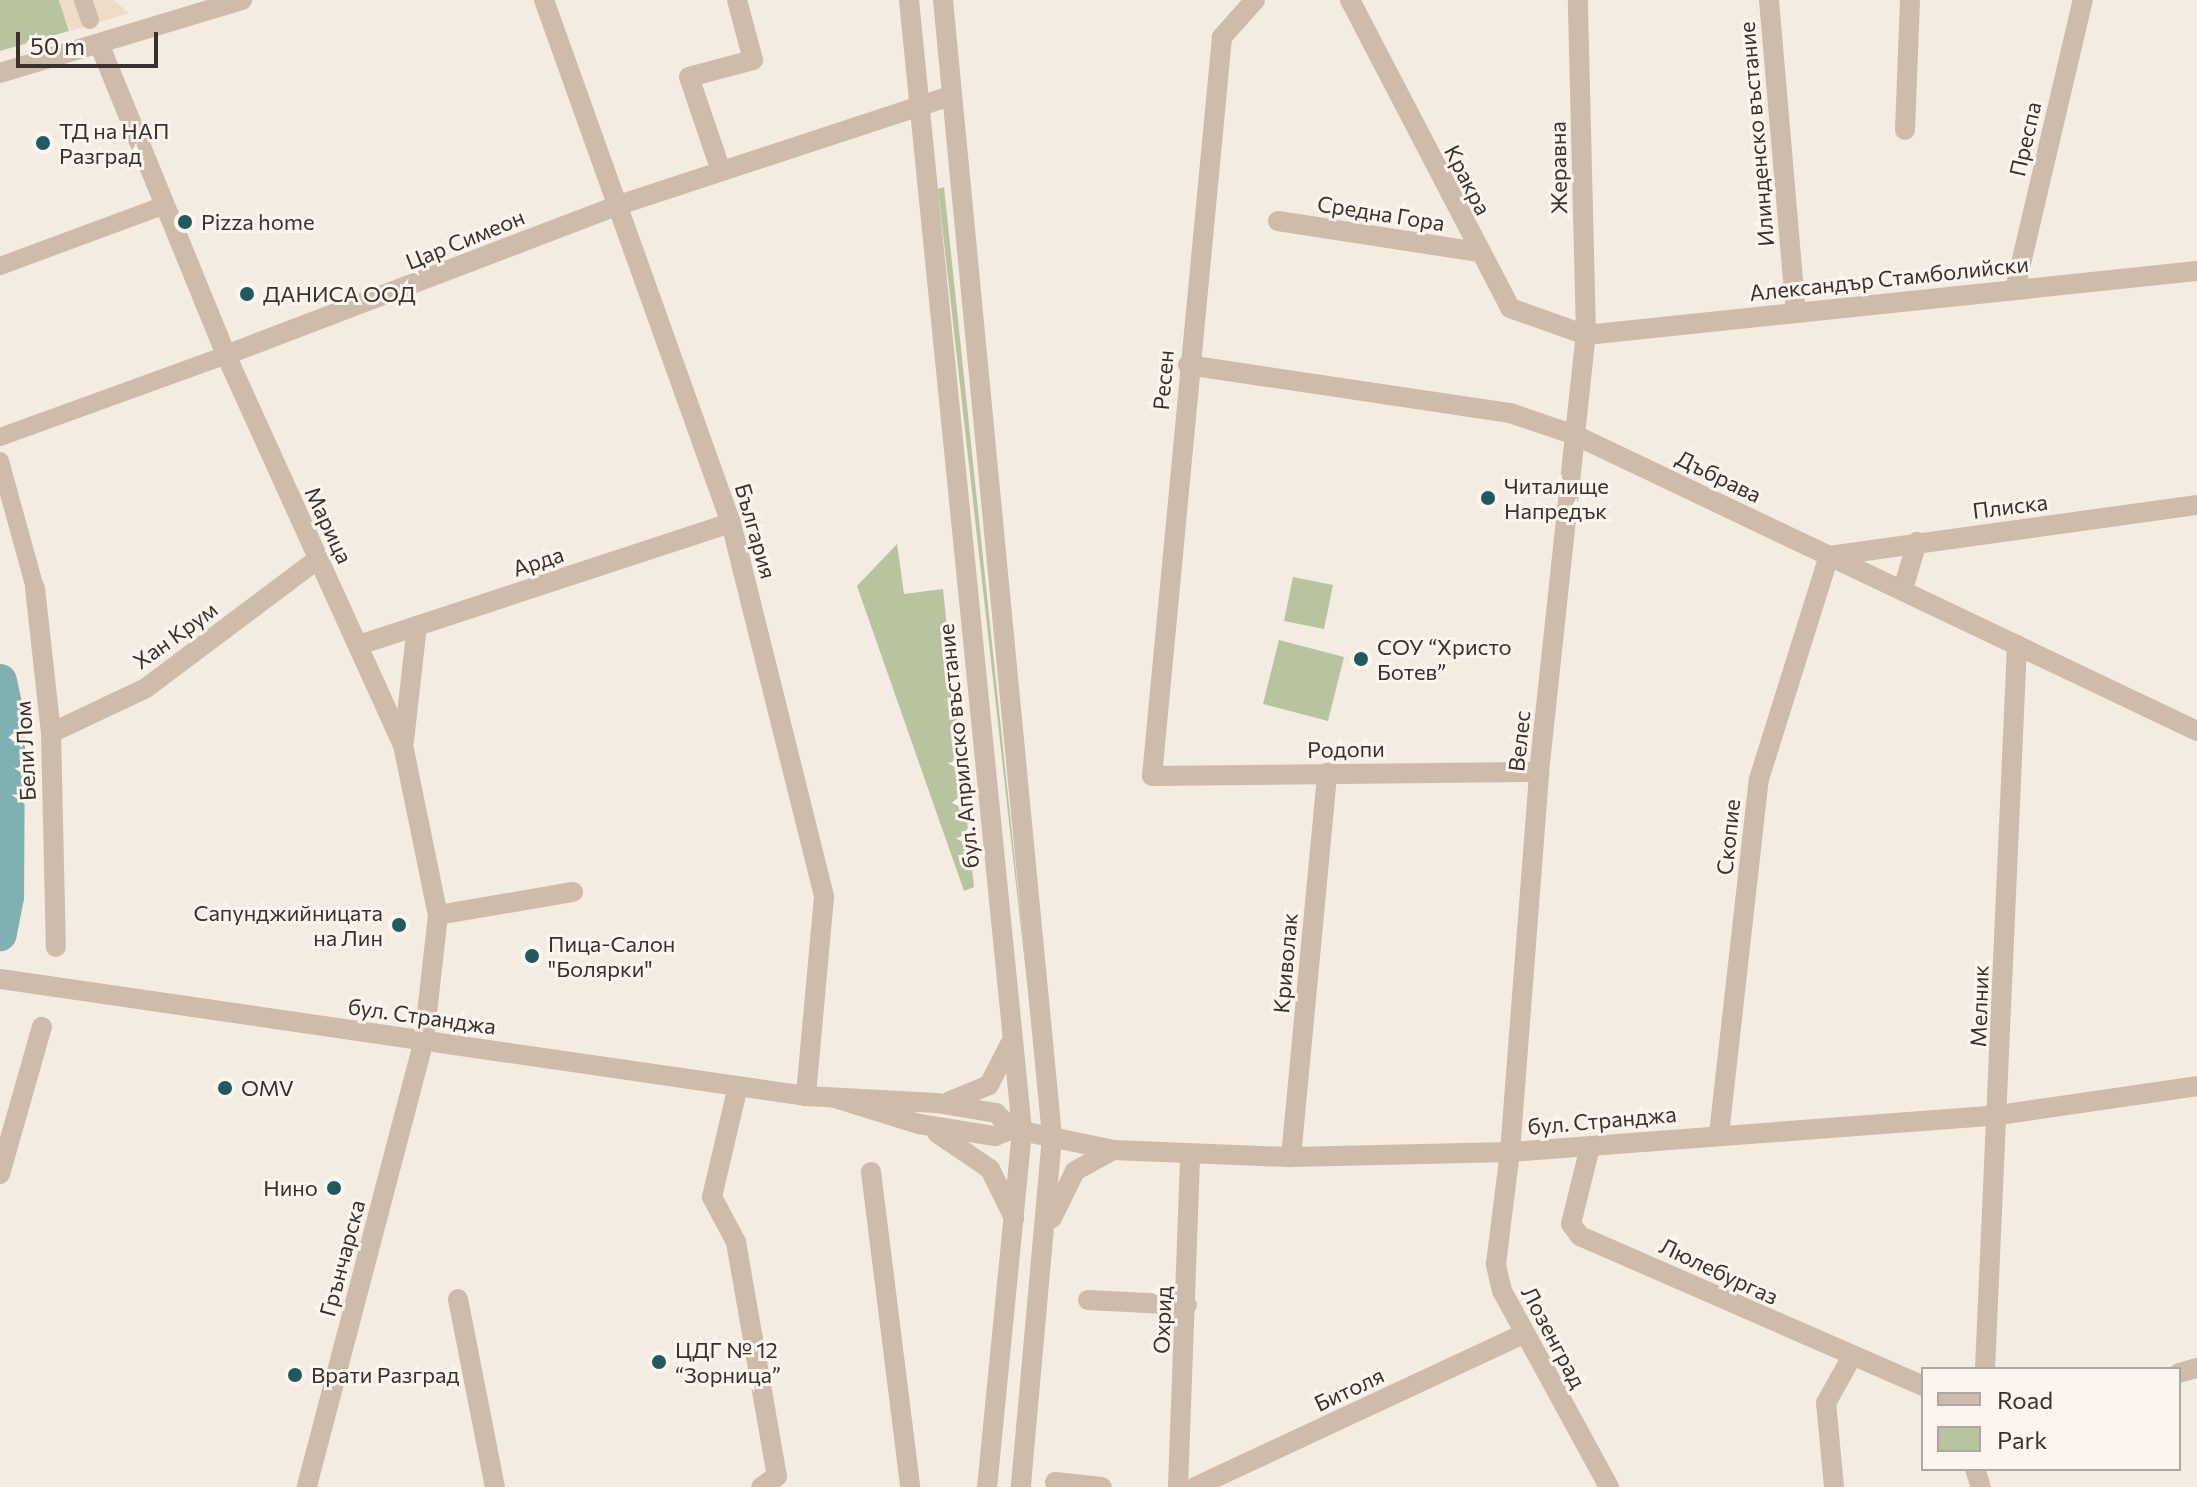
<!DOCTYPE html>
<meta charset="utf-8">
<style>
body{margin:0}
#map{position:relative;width:2197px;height:1487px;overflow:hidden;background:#f4ebe1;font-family:Commissioner,sans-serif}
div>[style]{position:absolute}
.green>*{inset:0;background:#b8c4a0}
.plaza>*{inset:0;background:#ecdcc8}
.river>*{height:34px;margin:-17px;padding:0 17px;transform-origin:17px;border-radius:17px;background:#7fb0b2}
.pedestrian>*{height:18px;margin:-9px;padding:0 9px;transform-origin:9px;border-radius:9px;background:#cdbbac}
.minor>*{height:20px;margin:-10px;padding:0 10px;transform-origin:10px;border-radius:10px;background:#cdbbac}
.tertiary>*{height:20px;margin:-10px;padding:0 10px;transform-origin:10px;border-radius:10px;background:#cdbbac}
.dots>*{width:22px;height:22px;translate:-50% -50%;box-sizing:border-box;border:4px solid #fbf5ee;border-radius:50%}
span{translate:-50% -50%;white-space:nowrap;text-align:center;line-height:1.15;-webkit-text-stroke:6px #fbf5ee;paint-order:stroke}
.poi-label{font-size:22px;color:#3b302b}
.left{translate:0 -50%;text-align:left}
.right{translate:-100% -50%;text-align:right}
.street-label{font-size:22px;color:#3b302b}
.legend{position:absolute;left:1921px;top:1367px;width:260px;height:104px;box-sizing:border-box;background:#fbf5ee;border:2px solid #aea6a0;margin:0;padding:10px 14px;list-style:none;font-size:24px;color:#3b302b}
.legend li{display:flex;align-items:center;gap:16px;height:40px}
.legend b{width:40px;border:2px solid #aea6a0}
.scale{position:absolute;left:16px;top:32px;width:142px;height:36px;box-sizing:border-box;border:4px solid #3b302b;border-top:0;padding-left:10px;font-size:24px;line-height:28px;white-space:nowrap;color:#3b302b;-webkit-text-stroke:6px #fbf5ee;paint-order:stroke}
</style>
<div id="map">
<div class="green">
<div style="clip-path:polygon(0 0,59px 0,69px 31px,0 51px)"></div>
<div style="clip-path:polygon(944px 187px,1037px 1071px,938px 189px)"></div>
<div style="clip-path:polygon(897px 544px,904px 594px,943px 589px,974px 887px,964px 891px,857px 586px)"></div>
<div style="clip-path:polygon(1293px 577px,1333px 585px,1324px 629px,1284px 621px)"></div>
<div style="clip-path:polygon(1279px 640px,1344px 657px,1328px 721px,1263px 704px)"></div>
</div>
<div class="plaza">
<div style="clip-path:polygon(59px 0,113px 0,129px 13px,70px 31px)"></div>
</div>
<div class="river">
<div style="left:0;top:681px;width:40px;rotate:78deg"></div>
<div style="left:8px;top:720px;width:177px;rotate:90.3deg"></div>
<div style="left:7px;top:897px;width:38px;rotate:101deg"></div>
</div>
<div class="pedestrian">
<div style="left:83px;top:0;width:21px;rotate:71deg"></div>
<div style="left:0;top:266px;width:176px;rotate:-20.3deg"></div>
<div style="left:0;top:437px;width:240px;rotate:-19.9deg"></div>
<div style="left:0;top:461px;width:132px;rotate:74.6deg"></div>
</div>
<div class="minor">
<div style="left:544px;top:0;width:555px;rotate:70.33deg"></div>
<div style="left:731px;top:523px;width:385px;rotate:76deg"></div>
<div style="left:824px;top:897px;width:200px;rotate:95.2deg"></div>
<div style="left:1255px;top:0;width:50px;rotate:131.7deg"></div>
<div style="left:1222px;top:37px;width:742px;rotate:95.41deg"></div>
<div style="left:1152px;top:776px;width:387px;rotate:-0.6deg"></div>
<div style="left:1350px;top:0;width:347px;rotate:62.5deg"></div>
<div style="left:1510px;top:308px;width:81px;rotate:19.6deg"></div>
<div style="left:1586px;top:335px;width:614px;rotate:-5.98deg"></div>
<div style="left:1769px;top:0;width:313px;rotate:85.1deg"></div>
<div style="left:100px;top:46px;width:334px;rotate:67.8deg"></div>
<div style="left:226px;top:355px;width:428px;rotate:65.6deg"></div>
<div style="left:403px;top:745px;width:174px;rotate:78.4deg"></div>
<div style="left:438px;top:915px;width:126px;rotate:96.4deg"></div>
<div style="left:424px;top:1040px;width:462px;rotate:104.7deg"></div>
<div style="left:0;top:73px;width:253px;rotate:-16.8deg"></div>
<div style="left:1905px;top:130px;width:130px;rotate:-87.8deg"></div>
<div style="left:721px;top:171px;width:99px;rotate:-108.8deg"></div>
<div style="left:689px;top:77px;width:66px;rotate:-14.9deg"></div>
<div style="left:753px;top:60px;width:62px;rotate:-104.9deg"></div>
<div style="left:1278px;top:221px;width:202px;rotate:8.8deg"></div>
<div style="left:2015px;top:289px;width:297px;rotate:-76.8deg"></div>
<div style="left:226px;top:355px;width:417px;rotate:-20.9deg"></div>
<div style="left:616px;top:206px;width:352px;rotate:-18.2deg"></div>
<div style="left:1188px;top:365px;width:326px;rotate:8.5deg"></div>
<div style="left:1510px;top:413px;width:69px;rotate:18.7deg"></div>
<div style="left:1575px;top:435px;width:689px;rotate:25.45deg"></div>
<div style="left:1904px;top:586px;width:46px;rotate:-73.5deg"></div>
<div style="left:35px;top:588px;width:146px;rotate:83.7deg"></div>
<div style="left:51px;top:733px;width:214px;rotate:88.7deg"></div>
<div style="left:359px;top:645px;width:391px;rotate:-18.2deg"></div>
<div style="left:51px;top:733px;width:105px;rotate:-25.3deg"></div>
<div style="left:146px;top:688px;width:215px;rotate:-36.9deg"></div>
<div style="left:404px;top:741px;width:116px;rotate:-83.6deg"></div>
<div style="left:438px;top:915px;width:137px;rotate:-9.7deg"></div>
<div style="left:738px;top:1086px;width:114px;rotate:103.2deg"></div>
<div style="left:712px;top:1197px;width:51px;rotate:61.9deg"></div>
<div style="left:736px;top:1242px;width:238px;rotate:80.1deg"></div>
<div style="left:777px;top:1476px;width:19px;rotate:145deg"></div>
<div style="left:1719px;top:1134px;width:357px;rotate:-83.6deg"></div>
<div style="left:1759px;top:779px;width:234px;rotate:-72.6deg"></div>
<div style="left:1829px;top:556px;width:372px;rotate:-7.9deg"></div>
<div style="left:1590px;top:1147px;width:79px;rotate:103.9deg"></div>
<div style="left:1571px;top:1224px;width:15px;rotate:53deg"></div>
<div style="left:1580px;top:1236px;width:374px;rotate:23.6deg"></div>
<div style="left:1291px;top:1157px;width:386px;rotate:-84.6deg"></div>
<div style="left:871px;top:1172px;width:317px;rotate:82.9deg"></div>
<div style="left:0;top:1174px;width:153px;rotate:-74.1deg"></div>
<div style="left:458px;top:1299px;width:192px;rotate:78.9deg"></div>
<div style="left:1088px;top:1300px;width:99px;rotate:2.9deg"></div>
<div style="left:1985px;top:1369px;width:725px;rotate:-87.47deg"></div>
<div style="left:2179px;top:1373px;width:19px;rotate:-16deg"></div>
<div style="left:1975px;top:1469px;width:19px;rotate:72deg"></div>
<div style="left:1055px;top:1482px;width:47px;rotate:6.1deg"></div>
<div style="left:1178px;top:1487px;width:332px;rotate:-87.9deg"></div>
<div style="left:1195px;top:1487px;width:362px;rotate:-25deg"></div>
<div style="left:1609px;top:1487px;width:223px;rotate:-118.6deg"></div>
<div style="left:1502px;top:1291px;width:28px;rotate:-103deg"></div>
<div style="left:1496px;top:1264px;width:113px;rotate:-82.9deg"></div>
<div style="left:1510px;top:1152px;width:490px;rotate:-4.3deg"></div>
<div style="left:1999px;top:1115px;width:200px;rotate:-8.3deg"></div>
<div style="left:1834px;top:1487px;width:84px;rotate:-95.4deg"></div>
<div style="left:1826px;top:1403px;width:49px;rotate:-60.8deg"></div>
</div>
<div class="tertiary">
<div style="left:909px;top:0;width:1137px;rotate:84.29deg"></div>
<div style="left:1022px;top:1131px;width:358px;rotate:95.6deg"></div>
<div style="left:943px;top:0;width:1142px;rotate:84.52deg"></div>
<div style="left:1052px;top:1137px;width:351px;rotate:95.1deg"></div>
<div style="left:0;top:979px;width:814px;rotate:8.26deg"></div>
<div style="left:806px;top:1096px;width:131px;rotate:3.1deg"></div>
<div style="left:937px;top:1103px;width:60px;rotate:9.6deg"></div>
<div style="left:996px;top:1113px;width:23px;rotate:45deg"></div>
<div style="left:838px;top:1099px;width:85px;rotate:17.2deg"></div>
<div style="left:919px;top:1124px;width:77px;rotate:9deg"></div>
<div style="left:995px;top:1136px;width:18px;rotate:-22deg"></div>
<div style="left:1012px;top:1129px;width:103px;rotate:11.7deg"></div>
<div style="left:1113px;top:1150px;width:178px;rotate:2.3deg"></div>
<div style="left:1291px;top:1157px;width:219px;rotate:-1.3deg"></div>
<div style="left:1510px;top:1152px;width:381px;rotate:-85.6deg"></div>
<div style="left:1539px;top:772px;width:440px;rotate:-83.9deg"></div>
<div style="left:1586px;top:335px;width:335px;rotate:-91.4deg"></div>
<div style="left:948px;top:1102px;width:44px;rotate:-22.5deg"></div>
<div style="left:989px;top:1085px;width:46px;rotate:-62.9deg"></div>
<div style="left:937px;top:1133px;width:64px;rotate:34.2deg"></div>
<div style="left:990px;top:1169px;width:55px;rotate:63.9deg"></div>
<div style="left:1052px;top:1218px;width:52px;rotate:-63.9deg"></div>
<div style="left:1075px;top:1171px;width:43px;rotate:-28.9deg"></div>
</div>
<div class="dots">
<div style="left:43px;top:143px;background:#1f5a5e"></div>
<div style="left:185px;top:222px;background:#1f5a5e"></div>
<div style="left:247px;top:294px;background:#1f5a5e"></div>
<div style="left:1488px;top:498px;background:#1f5a5e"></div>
<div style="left:1361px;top:659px;background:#1f5a5e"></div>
<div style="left:399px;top:925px;background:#1f5a5e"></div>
<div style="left:532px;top:956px;background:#1f5a5e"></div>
<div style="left:225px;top:1088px;background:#1f5a5e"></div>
<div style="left:334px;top:1188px;background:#1f5a5e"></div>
<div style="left:659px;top:1362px;background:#1f5a5e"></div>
<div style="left:295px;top:1375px;background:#1f5a5e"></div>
</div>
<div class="poi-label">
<span class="left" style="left:59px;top:143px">ТД на НАП<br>Разград</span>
<span class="left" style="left:201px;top:222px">Pizza home</span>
<span class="left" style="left:263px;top:294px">ДАНИСА ООД</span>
<span class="left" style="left:1504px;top:498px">Читалище<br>Напредък</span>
<span class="left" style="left:1377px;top:659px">СОУ “Христо<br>Ботев”</span>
<span class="right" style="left:383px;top:925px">Сапунджийницата<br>на Лин</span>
<span class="left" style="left:548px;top:956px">Пица-Салон<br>"Болярки"</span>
<span class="left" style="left:241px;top:1088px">OMV</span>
<span class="right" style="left:318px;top:1188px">Нино</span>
<span class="left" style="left:675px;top:1362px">ЦДГ № 12<br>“Зорница”</span>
<span class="left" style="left:311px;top:1375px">Врати Разград</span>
</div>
<div class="street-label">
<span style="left:1756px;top:134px;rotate:-95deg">Илинденско въстание</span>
<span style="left:2025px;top:139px;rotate:-77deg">Преспа</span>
<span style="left:1558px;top:168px;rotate:-91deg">Жеравна</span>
<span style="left:1468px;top:180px;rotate:63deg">Кракра</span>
<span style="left:1381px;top:213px;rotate:9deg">Средна Гора</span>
<span style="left:465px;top:239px;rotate:-22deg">Цар Симеон</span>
<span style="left:1889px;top:278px;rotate:-6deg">Александър Стамболийски</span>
<span style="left:1163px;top:380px;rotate:-85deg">Ресен</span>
<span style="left:1719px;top:476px;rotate:26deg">Дъбрава</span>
<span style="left:2010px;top:506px;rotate:-7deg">Плиска</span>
<span style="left:329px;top:525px;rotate:65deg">Марица</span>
<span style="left:756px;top:531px;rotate:74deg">България</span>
<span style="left:538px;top:561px;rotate:-18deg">Арда</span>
<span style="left:175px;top:635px;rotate:-36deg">Хан Крум</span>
<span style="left:1519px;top:741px;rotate:-84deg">Велес</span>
<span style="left:958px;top:746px;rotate:-96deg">бул. Априлско въстание</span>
<span style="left:1346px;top:749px;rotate:-1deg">Родопи</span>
<span style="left:25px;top:751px;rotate:-93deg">Бели Лом</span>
<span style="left:1728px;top:837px;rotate:-84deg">Скопие</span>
<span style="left:1285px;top:963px;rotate:-85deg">Криволак</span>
<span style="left:1979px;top:1006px;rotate:-88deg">Мелник</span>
<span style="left:422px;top:1016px;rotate:8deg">бул. Странджа</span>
<span style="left:1602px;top:1120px;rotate:-5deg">бул. Странджа</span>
<span style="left:342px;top:1258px;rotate:-75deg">Грънчарска</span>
<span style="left:1719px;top:1271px;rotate:25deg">Люлебургаз</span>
<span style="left:1162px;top:1320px;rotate:-88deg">Охрид</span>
<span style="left:1554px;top:1337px;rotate:62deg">Лозенград</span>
<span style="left:1349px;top:1389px;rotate:-25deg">Битоля</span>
</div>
<ul class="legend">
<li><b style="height:10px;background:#cdbbac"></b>Road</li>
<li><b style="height:22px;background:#b8c4a0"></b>Park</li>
</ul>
<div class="scale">50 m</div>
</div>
